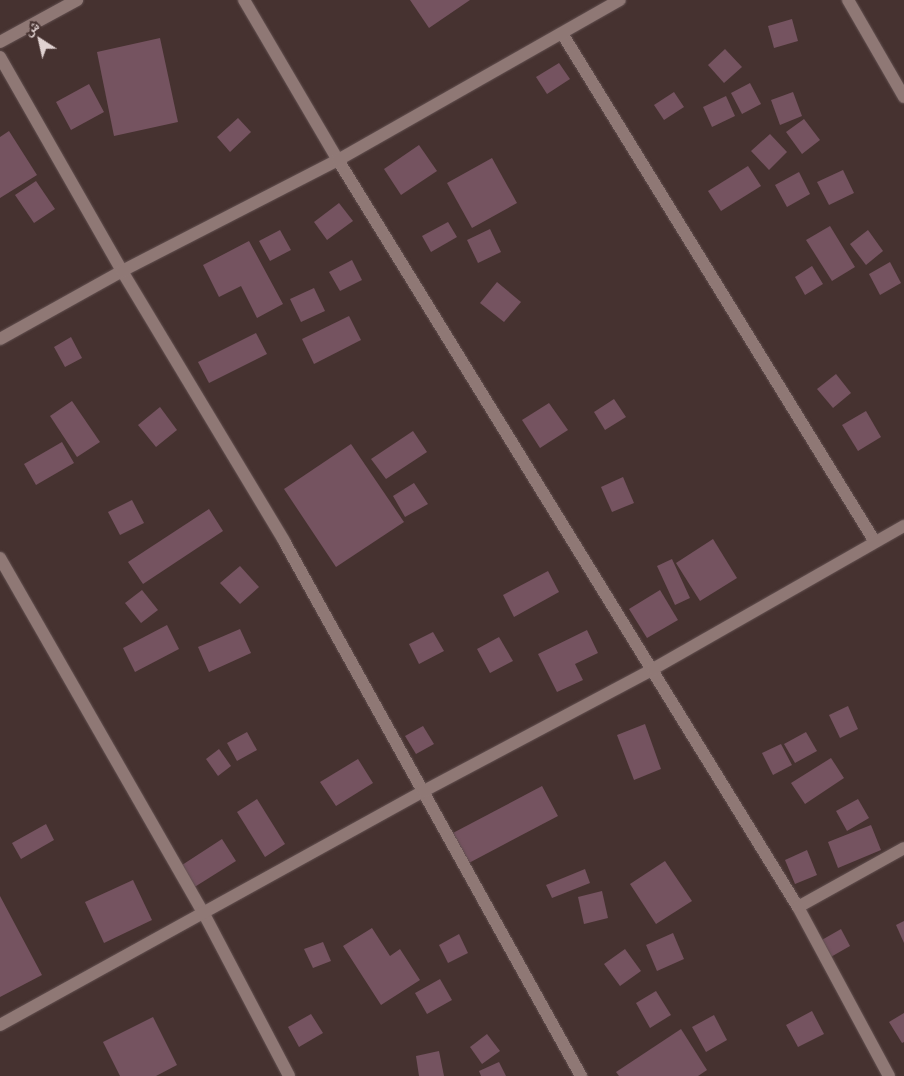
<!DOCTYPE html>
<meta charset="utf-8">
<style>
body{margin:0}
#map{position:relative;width:904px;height:1076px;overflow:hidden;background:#463230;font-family:Inter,"Noto Naskh Arabic",sans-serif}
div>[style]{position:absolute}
.building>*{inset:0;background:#755360}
.roads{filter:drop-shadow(0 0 1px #625050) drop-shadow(0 0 1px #625050)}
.minor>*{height:12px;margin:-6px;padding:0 6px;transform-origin:6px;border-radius:6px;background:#8f7875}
span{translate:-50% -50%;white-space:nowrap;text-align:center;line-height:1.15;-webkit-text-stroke:5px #463230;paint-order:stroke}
.north{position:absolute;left:15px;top:15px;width:50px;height:50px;-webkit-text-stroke:4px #463230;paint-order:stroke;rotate:325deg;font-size:14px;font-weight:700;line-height:20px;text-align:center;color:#e0d2d1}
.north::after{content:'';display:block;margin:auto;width:18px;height:22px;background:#e0d2d1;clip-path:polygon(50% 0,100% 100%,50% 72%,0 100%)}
</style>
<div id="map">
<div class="building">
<div style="clip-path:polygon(410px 0,470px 0,429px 28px)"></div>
<div style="clip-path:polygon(792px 19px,798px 41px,774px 48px,768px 26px)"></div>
<div style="clip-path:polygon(160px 38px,178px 122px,114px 136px,97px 52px)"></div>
<div style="clip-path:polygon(725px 49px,742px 67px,724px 83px,708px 65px)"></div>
<div style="clip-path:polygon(559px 63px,570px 79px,547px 94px,536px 77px)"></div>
<div style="clip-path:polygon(750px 83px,761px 104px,742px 114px,731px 93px)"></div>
<div style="clip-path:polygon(89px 84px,104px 112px,71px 130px,56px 102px)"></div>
<div style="clip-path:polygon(674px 92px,684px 107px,664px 120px,654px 105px)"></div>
<div style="clip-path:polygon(793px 92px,802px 116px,780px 125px,771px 100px)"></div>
<div style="clip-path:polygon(726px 96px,735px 116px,712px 127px,703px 107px)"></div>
<div style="clip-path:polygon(238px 118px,251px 132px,230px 152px,217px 137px)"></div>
<div style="clip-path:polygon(804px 119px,820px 140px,802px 154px,786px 132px)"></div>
<div style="clip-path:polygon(9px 131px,37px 175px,0 198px,0 137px)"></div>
<div style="clip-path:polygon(770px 134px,787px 152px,769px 170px,751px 151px)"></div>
<div style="clip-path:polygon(419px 145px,437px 171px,401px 195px,384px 169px)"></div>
<div style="clip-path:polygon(492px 158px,517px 203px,472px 228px,447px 183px)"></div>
<div style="clip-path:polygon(748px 166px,761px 186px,721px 211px,708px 191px)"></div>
<div style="clip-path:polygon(843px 170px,854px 193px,829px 205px,817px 182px)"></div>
<div style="clip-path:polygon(799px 172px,810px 194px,787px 207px,775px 185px)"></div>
<div style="clip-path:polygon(36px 181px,55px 209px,34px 223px,15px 195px)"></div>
<div style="clip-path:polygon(339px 203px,353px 221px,327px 240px,314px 222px)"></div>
<div style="clip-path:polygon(448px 222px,457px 237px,431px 252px,422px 236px)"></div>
<div style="clip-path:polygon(830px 226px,855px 267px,832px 281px,806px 240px)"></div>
<div style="clip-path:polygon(490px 229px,501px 252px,478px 263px,467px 240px)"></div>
<div style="clip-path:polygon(280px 230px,291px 250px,270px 261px,259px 241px)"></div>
<div style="clip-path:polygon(868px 230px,883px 251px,866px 265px,850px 244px)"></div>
<div style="clip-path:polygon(249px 241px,283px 304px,257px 318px,241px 286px,219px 297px,203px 265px)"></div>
<div style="clip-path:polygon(352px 260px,362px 280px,340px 291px,329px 272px)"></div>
<div style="clip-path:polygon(890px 262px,901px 283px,880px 295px,869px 274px)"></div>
<div style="clip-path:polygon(812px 266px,823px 284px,805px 295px,795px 277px)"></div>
<div style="clip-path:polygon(497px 282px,521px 302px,504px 322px,480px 303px)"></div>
<div style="clip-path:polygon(314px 288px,325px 311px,301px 322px,290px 299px)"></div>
<div style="clip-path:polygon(349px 316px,361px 340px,314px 364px,302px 339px)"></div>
<div style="clip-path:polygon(256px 333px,267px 354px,209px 383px,198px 362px)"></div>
<div style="clip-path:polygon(71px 337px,82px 358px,65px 367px,54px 347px)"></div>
<div style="clip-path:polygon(836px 374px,851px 393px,833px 408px,817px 389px)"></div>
<div style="clip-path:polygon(614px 399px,626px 417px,605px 430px,594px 412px)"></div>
<div style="clip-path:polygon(72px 401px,100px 442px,77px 457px,50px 416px)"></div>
<div style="clip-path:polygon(549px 403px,568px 430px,540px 448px,522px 420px)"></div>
<div style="clip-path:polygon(160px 407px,177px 430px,156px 447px,138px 425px)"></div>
<div style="clip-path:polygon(866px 411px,881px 437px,858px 451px,842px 425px)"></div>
<div style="clip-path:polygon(413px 431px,427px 452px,386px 479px,371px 459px)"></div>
<div style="clip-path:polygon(62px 442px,74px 463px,36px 485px,24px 464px)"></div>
<div style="clip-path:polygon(351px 444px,404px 522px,336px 567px,284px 489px)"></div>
<div style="clip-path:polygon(623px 477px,634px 503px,612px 512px,601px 487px)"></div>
<div style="clip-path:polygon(414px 483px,428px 504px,405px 517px,393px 496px)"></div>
<div style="clip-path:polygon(132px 500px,144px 523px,120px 535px,108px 512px)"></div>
<div style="clip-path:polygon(209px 509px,223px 531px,143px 584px,128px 562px)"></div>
<div style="clip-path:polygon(713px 539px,737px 578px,700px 601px,676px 563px)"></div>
<div style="clip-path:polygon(672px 559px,690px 598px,675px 605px,657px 566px)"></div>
<div style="clip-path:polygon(240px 566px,259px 587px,240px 604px,220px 583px)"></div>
<div style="clip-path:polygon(548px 571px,559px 592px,514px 617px,503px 595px)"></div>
<div style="clip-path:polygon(142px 590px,158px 610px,141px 623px,125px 603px)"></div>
<div style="clip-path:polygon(660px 590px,678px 620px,647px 638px,629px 609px)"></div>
<div style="clip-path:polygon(167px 625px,179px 649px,135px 672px,123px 648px)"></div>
<div style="clip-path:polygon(240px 629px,251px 653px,209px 672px,198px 647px)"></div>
<div style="clip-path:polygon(587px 630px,598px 653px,575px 664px,583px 680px,557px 692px,538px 654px)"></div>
<div style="clip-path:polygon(433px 632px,444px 651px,419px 664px,409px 644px)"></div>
<div style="clip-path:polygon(499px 637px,513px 661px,490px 673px,477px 649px)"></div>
<div style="clip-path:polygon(848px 706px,858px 729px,840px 738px,829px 715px)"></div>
<div style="clip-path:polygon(645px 724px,661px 769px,634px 780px,617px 735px)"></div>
<div style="clip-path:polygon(423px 726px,434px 744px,416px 754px,405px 736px)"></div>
<div style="clip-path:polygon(247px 732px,257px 750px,237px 761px,227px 743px)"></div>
<div style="clip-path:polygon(806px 732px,817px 751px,795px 763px,784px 744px)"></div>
<div style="clip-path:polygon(781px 744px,792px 765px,773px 775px,762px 753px)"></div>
<div style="clip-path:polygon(219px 749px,231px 766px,218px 776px,206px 759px)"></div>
<div style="clip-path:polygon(831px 758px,844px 778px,805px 804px,791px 783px)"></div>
<div style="clip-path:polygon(358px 759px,373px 783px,336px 806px,320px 782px)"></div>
<div style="clip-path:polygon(542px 786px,558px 816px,467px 864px,451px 834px)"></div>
<div style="clip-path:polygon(257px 799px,285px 844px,265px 857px,237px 812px)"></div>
<div style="clip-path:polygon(858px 799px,869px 818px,847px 831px,836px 811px)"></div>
<div style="clip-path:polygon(46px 824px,54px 840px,21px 859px,12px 843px)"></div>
<div style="clip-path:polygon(871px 825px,881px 850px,838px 868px,828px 842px)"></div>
<div style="clip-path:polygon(222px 839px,236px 861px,193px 888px,179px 867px)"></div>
<div style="clip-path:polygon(807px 850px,817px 875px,795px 884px,785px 860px)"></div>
<div style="clip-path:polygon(665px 861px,692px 901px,656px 924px,630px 884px)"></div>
<div style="clip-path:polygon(585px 869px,590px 883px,552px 898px,546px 885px)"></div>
<div style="clip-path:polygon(133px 880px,152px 920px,104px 943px,85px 902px)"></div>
<div style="clip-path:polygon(602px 891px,608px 918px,584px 924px,578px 897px)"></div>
<div style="clip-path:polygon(0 896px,42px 975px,0 997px)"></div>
<div style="clip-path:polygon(904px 921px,904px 943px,896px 925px)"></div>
<div style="clip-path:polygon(372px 928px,390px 956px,400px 949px,420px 980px,381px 1005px,343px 946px)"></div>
<div style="clip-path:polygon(841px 929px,850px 946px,829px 958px,820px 941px)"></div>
<div style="clip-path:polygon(673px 933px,684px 959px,657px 971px,646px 945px)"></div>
<div style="clip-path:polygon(459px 934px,468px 953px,448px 963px,439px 945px)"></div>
<div style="clip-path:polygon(323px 942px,331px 961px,313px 968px,304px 949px)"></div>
<div style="clip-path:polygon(625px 949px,641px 971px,620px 986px,604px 964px)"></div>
<div style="clip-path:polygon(440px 979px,452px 1000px,427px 1014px,415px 993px)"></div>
<div style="clip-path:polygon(656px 991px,671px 1015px,650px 1028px,636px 1003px)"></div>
<div style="clip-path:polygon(812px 1011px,824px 1034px,798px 1047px,786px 1025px)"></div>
<div style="clip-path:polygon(904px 1013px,904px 1042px,902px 1043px,889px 1022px)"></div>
<div style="clip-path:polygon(311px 1014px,323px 1033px,299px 1047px,288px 1027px)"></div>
<div style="clip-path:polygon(714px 1015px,727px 1040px,706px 1052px,692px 1027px)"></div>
<div style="clip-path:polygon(153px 1017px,177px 1065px,156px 1076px,120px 1076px,103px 1042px)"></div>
<div style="clip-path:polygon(681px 1029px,707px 1070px,698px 1076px,619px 1076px,616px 1072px)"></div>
<div style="clip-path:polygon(487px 1034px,500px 1051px,482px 1064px,470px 1047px)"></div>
<div style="clip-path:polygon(439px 1051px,444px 1076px,419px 1076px,416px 1056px)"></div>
<div style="clip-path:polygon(499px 1062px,506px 1076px,481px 1076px,479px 1071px)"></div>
</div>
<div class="roads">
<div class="minor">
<div style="left:244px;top:0;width:186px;rotate:59.6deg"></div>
<div style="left:338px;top:160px;width:877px;rotate:58.38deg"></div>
<div style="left:798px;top:907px;width:192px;rotate:61.7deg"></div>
<div style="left:848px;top:0;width:112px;rotate:60deg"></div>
<div style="left:563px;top:35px;width:595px;rotate:58.39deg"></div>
<div style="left:0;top:42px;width:88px;rotate:-28.6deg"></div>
<div style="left:0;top:57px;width:246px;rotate:60.3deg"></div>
<div style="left:122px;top:271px;width:315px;rotate:59deg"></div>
<div style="left:284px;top:541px;width:612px;rotate:60.96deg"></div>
<div style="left:0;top:339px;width:140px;rotate:-29.1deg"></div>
<div style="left:122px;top:271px;width:243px;rotate:-27.2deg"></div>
<div style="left:338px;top:160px;width:324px;rotate:-29.6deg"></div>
<div style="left:0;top:558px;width:408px;rotate:60.2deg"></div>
<div style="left:203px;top:912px;width:185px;rotate:62.3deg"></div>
<div style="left:798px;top:907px;width:121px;rotate:-29.1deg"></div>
<div style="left:0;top:1025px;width:484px;rotate:-28.9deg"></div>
<div style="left:424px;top:791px;width:259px;rotate:-28deg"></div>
<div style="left:653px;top:669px;width:289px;rotate:-29.7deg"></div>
</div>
</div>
<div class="north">ش</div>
</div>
